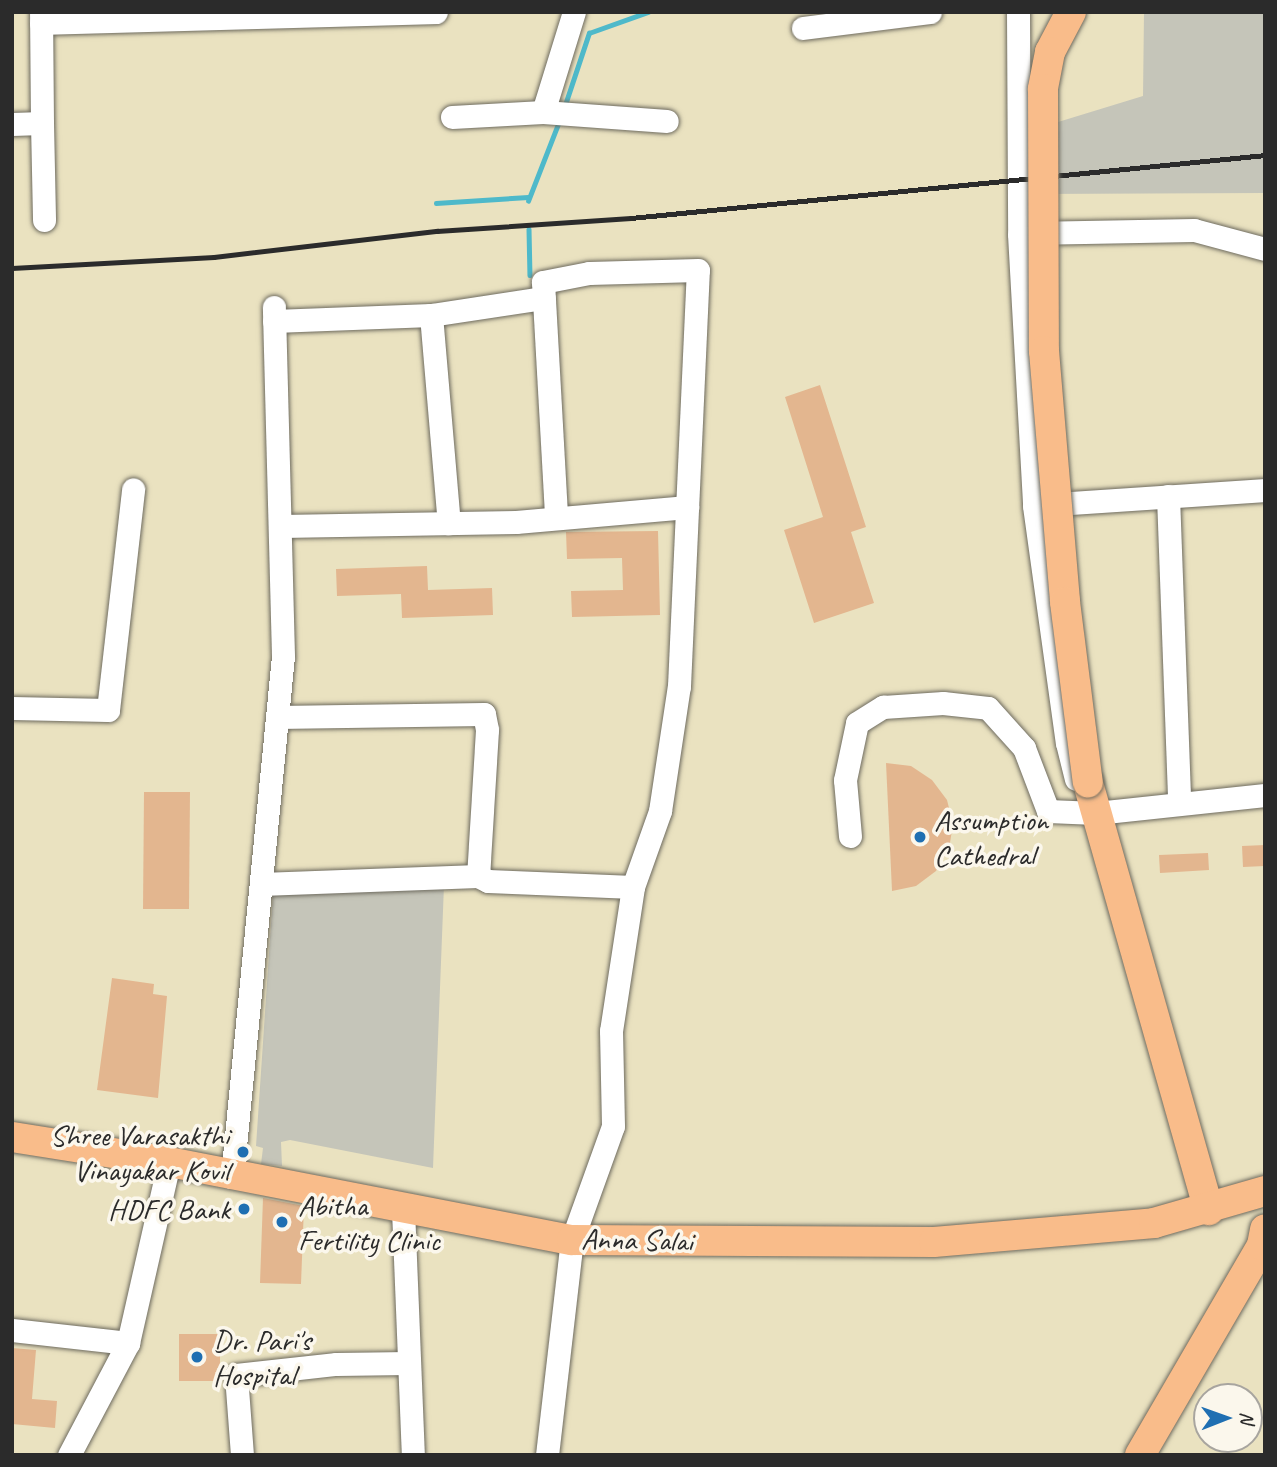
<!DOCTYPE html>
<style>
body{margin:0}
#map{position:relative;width:1277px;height:1467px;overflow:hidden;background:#eae2c0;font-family:Caveat,sans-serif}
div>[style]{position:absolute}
.industrial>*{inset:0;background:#c5c5b9}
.stream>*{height:4.5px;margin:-2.25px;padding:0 2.25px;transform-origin:2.25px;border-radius:2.25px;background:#4eb9ca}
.building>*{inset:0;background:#e3b68f}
.roads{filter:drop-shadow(0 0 2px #6e6b5f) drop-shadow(0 0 2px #6e6b5f)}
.minor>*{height:23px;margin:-11.5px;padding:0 11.5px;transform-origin:11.5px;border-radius:11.5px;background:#fff}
.major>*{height:30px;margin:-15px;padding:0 15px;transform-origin:15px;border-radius:15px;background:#f9bc8a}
.rail>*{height:4.5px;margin:-2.25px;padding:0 2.25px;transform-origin:2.25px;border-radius:2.25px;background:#2b2b2b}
.bridges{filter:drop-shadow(0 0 2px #6e6b5f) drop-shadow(0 0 2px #6e6b5f)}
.major-bridge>*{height:30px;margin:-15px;padding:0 15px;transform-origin:15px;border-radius:15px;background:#f9bc8a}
.dots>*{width:19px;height:19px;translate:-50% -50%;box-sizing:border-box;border:4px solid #fbf7ec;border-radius:50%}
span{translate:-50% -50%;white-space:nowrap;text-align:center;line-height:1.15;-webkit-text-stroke:7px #fbf7ec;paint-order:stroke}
.poi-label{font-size:30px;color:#2b2b2b}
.left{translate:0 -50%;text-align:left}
.right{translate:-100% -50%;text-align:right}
.street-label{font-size:30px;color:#2b2b2b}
.frame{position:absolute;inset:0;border:14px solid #2b2b2b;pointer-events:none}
.north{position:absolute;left:1193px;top:1383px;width:70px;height:70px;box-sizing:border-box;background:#fbf7ec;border:2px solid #a8a59f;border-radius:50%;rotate:89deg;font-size:19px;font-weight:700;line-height:28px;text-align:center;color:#2b2b2b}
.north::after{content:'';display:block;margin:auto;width:24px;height:32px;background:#1f6fb2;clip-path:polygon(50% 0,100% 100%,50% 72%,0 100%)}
</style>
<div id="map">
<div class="industrial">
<div style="clip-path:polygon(1144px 12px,1265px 12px,1265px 193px,1034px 194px,1032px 130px,1143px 96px)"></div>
<div style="clip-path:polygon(444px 885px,433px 1168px,290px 1140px,281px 1142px,282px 1166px,261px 1164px,263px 1148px,256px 1146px,273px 894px)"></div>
</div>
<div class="stream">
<div style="left:564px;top:108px;width:79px;rotate:-71.6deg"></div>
<div style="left:589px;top:33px;width:63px;rotate:-19.6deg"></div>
<div style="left:528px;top:201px;width:88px;rotate:-68.7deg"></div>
<div style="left:436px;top:203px;width:92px;rotate:-3.7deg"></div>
<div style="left:529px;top:229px;width:46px;rotate:88.8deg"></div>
</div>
<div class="building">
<div style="clip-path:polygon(820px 385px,866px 527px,851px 532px,874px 603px,814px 623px,784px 530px,823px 517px,785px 397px)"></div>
<div style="clip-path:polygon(658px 531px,660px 615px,572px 617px,571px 591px,623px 590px,622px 558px,567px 559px,566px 532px)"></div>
<div style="clip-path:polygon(427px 566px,428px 590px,492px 588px,493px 615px,402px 618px,401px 594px,337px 596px,336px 569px)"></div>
<div style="clip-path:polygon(886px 763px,911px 766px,932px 780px,947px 800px,953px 824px,949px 849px,936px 871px,916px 886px,892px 891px)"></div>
<div style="clip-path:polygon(144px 792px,190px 792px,189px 909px,143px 909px)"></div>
<div style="clip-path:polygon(1265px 845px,1265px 866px,1243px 867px,1242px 846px)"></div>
<div style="clip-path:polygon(1208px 853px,1209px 870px,1160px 873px,1159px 855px)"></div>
<div style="clip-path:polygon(112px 978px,154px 984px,153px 994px,167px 996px,158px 1098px,97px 1090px)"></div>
<div style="clip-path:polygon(263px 1198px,304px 1206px,301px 1284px,260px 1283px)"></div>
<div style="clip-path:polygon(179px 1334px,220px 1334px,220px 1381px,179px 1381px)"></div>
<div style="clip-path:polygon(12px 1348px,36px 1350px,32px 1399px,57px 1401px,55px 1428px,12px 1424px)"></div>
</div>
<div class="roads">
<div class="minor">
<div style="left:1018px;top:12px;width:222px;rotate:89.7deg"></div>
<div style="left:1019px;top:234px;width:272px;rotate:86.8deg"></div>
<div style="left:1034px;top:506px;width:239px;rotate:82.1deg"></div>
<div style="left:1067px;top:743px;width:37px;rotate:76deg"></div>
<div style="left:41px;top:23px;width:395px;rotate:-1.6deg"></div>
<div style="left:803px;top:28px;width:128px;rotate:-7.2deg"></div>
<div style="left:543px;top:112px;width:105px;rotate:-72.8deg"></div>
<div style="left:452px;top:117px;width:91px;rotate:-3.1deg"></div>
<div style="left:543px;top:112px;width:124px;rotate:4.2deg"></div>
<div style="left:42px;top:123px;width:97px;rotate:88.8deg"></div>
<div style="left:12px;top:124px;width:30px;rotate:-2deg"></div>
<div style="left:42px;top:123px;width:111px;rotate:-90.5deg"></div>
<div style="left:1029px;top:233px;width:165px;rotate:-1deg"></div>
<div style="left:1194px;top:230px;width:73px;rotate:15deg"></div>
<div style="left:431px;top:315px;width:209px;rotate:85.1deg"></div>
<div style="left:274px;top:321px;width:157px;rotate:-2.2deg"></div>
<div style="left:431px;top:315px;width:114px;rotate:-8.6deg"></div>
<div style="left:1168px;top:496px;width:306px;rotate:87.9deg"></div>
<div style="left:1041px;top:505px;width:225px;rotate:-3.8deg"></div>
<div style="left:281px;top:526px;width:235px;rotate:-1deg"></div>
<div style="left:516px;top:522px;width:172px;rotate:-5deg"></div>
<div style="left:12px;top:708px;width:96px;rotate:1.2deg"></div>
<div style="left:108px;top:710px;width:222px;rotate:-83.5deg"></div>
<div style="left:277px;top:717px;width:207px;rotate:-0.8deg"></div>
<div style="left:484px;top:714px;width:16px;rotate:79deg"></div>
<div style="left:487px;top:730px;width:146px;rotate:93.5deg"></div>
<div style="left:850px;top:836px;width:56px;rotate:-95.1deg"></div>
<div style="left:845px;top:780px;width:58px;rotate:-78.1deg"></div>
<div style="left:857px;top:723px;width:31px;rotate:-32deg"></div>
<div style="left:883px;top:707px;width:60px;rotate:-3.8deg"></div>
<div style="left:943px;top:703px;width:45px;rotate:6.3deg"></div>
<div style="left:988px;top:708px;width:54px;rotate:48deg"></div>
<div style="left:1024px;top:748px;width:67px;rotate:69.1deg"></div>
<div style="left:1048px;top:811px;width:48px;rotate:2.4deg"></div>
<div style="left:1096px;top:813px;width:170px;rotate:-6.1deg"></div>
<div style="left:261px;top:884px;width:217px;rotate:-2.1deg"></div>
<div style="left:478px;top:876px;width:11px;rotate:27deg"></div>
<div style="left:488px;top:881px;width:145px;rotate:2.4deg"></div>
<div style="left:633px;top:887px;width:81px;rotate:-70.4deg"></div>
<div style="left:660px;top:811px;width:126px;rotate:-81.4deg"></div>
<div style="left:679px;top:686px;width:416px;rotate:-87.4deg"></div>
<div style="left:698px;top:270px;width:109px;rotate:178.4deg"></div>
<div style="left:589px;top:273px;width:47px;rotate:168.9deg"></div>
<div style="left:543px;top:282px;width:235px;rotate:86.8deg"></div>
<div style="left:232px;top:1177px;width:523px;rotate:-84.41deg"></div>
<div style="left:283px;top:656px;width:349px;rotate:-91.5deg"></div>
<div style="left:403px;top:1209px;width:246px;rotate:87.7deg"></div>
<div style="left:12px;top:1330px;width:117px;rotate:6.4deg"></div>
<div style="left:69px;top:1455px;width:127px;rotate:-62.2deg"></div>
<div style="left:128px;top:1343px;width:186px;rotate:-77.2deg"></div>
<div style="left:242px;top:1455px;width:80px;rotate:-94.3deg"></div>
<div style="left:236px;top:1375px;width:101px;rotate:-6.3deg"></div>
<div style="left:336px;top:1364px;width:72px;rotate:-0.8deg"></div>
<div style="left:547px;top:1455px;width:216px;rotate:-83.4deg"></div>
<div style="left:572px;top:1240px;width:121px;rotate:-70.2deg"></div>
<div style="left:613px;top:1126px;width:95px;rotate:-91.2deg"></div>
<div style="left:611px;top:1031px;width:146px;rotate:-81.3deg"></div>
</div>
<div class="major">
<div style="left:1088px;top:783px;width:444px;rotate:74.2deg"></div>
<div style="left:12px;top:1137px;width:159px;rotate:9deg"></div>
<div style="left:169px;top:1162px;width:410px;rotate:11deg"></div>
<div style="left:572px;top:1240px;width:362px;rotate:0.3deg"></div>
<div style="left:934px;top:1242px;width:221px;rotate:-4.9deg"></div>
<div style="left:1154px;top:1223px;width:116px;rotate:-16.1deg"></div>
<div style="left:1140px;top:1455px;width:243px;rotate:-59.8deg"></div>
<div style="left:1262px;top:1245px;width:16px;rotate:-79deg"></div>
</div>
</div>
<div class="rail">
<div style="left:12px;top:268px;width:202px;rotate:-3.1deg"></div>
<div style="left:214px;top:257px;width:225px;rotate:-6.7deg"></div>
<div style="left:437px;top:231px;width:194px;rotate:-3.8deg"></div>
<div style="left:631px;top:218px;width:637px;rotate:-5.67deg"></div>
</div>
<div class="bridges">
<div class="major-bridge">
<div style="left:1071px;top:12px;width:45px;rotate:117.7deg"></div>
<div style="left:1050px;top:52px;width:38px;rotate:101deg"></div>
<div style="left:1043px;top:89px;width:262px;rotate:89.8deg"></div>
<div style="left:1044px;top:351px;width:252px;rotate:85.2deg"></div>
<div style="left:1065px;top:602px;width:182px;rotate:82.8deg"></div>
</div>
</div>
<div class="dots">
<div style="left:920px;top:837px;background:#1f6fb2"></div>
<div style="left:243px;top:1152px;background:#1f6fb2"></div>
<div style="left:244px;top:1209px;background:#1f6fb2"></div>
<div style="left:282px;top:1222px;background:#1f6fb2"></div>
<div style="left:197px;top:1357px;background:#1f6fb2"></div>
</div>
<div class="poi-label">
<span class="left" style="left:934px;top:837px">Assumption<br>Cathedral</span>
<span class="right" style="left:229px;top:1152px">Shree Varasakthi<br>Vinayakar Kovil</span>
<span class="left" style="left:298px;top:1222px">Abitha<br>Fertility Clinic</span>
<span class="right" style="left:230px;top:1209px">HDFC Bank</span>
<span class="left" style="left:213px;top:1357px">Dr. Pari's<br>Hospital</span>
</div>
<div class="street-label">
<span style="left:637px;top:1240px;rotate:1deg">Anna Salai</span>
</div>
<div class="frame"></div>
<div class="north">N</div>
</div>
